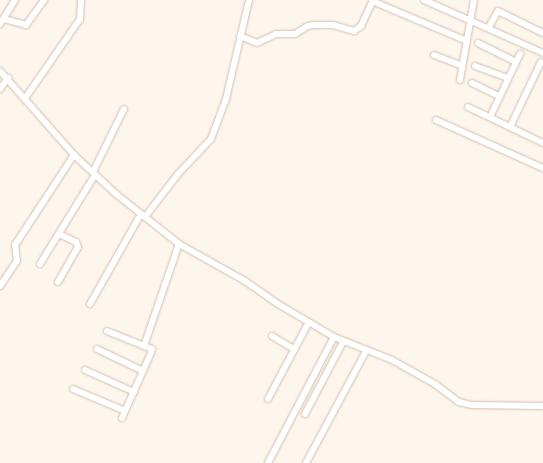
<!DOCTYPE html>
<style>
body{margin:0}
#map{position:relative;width:543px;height:463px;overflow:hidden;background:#fdf6ec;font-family:"Fira Sans",sans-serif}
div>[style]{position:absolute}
.roads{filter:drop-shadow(0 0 1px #d1beb0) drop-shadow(0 0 1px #d1beb0)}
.street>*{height:6px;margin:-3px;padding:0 3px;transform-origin:3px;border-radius:3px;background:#fff}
span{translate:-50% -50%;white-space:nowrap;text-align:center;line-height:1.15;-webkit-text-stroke:3px #fffaf3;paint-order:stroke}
</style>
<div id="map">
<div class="roads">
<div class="street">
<div style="left:424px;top:0;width:130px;rotate:24deg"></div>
<div style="left:372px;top:1px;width:103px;rotate:22.8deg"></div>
<div style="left:4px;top:19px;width:23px;rotate:15deg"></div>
<div style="left:26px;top:25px;width:31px;rotate:-54deg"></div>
<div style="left:0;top:24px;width:28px;rotate:-58deg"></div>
<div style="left:489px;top:27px;width:18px;rotate:-61deg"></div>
<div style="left:498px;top:11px;width:50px;rotate:26.1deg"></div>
<div style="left:240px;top:36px;width:18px;rotate:22deg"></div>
<div style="left:257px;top:43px;width:21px;rotate:-25deg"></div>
<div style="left:276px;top:34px;width:19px"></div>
<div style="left:295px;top:34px;width:15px;rotate:-32deg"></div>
<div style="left:308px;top:26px;width:6px;rotate:-9deg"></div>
<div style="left:314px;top:25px;width:19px"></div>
<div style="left:333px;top:25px;width:22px;rotate:16deg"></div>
<div style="left:354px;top:31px;width:9px;rotate:-36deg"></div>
<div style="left:361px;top:26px;width:29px;rotate:-65deg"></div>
<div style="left:478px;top:43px;width:42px;rotate:26.6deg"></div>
<div style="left:434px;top:55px;width:30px;rotate:21deg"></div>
<div style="left:475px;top:66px;width:35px;rotate:20deg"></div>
<div style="left:0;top:71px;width:112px;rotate:48.6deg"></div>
<div style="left:74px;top:155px;width:57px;rotate:42.9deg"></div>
<div style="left:116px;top:194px;width:80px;rotate:38.4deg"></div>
<div style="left:179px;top:244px;width:76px;rotate:29.3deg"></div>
<div style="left:245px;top:281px;width:40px;rotate:34.9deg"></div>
<div style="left:278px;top:304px;width:65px;rotate:30.5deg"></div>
<div style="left:334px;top:337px;width:62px;rotate:21.6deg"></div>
<div style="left:392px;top:360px;width:49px;rotate:29.2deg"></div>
<div style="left:435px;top:384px;width:30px;rotate:37deg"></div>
<div style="left:459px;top:402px;width:12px;rotate:14deg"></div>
<div style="left:471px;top:405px;width:72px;rotate:0.8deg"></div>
<div style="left:460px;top:80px;width:81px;rotate:-80.1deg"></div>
<div style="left:472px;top:83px;width:30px;rotate:26deg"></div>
<div style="left:0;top:89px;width:14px;rotate:-54deg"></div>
<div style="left:26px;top:97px;width:95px;rotate:-55.3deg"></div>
<div style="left:80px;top:19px;width:19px;rotate:-87deg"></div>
<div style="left:468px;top:107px;width:83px;rotate:25.6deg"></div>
<div style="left:490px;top:117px;width:70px;rotate:-64.5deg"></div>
<div style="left:436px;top:120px;width:117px;rotate:24.2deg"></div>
<div style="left:510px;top:127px;width:72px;rotate:-64.5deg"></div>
<div style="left:93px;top:172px;width:70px;rotate:-63.8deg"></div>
<div style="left:145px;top:217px;width:54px;rotate:-52.5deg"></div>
<div style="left:178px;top:174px;width:48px;rotate:-46.7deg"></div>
<div style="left:211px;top:139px;width:43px;rotate:-69.4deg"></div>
<div style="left:226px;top:99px;width:102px;rotate:-76.9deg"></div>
<div style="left:40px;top:264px;width:105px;rotate:-58.3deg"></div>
<div style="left:58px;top:282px;width:40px;rotate:-60.3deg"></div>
<div style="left:78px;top:247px;width:5px;rotate:-112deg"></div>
<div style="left:76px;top:242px;width:19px;rotate:-155deg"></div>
<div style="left:0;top:286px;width:30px;rotate:-56deg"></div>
<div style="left:17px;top:261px;width:16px;rotate:-97deg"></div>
<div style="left:15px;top:245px;width:108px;rotate:-56.8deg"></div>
<div style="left:90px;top:304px;width:103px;rotate:-60.5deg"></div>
<div style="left:107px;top:331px;width:40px;rotate:22deg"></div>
<div style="left:272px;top:336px;width:26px;rotate:31deg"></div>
<div style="left:97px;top:349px;width:51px;rotate:25.6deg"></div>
<div style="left:85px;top:370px;width:54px;rotate:24.2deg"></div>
<div style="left:73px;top:389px;width:56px;rotate:22.9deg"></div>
<div style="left:268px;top:399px;width:87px;rotate:-62deg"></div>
<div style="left:305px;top:414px;width:81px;rotate:-62.2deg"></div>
<div style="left:122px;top:418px;width:71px;rotate:-66deg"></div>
<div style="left:151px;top:353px;width:4px;rotate:-76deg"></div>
<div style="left:152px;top:349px;width:9px;rotate:-159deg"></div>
<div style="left:144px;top:346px;width:108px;rotate:-71.1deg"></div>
<div style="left:268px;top:463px;width:142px;rotate:-62.4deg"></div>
<div style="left:306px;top:463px;width:127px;rotate:-61.8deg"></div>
</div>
</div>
</div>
